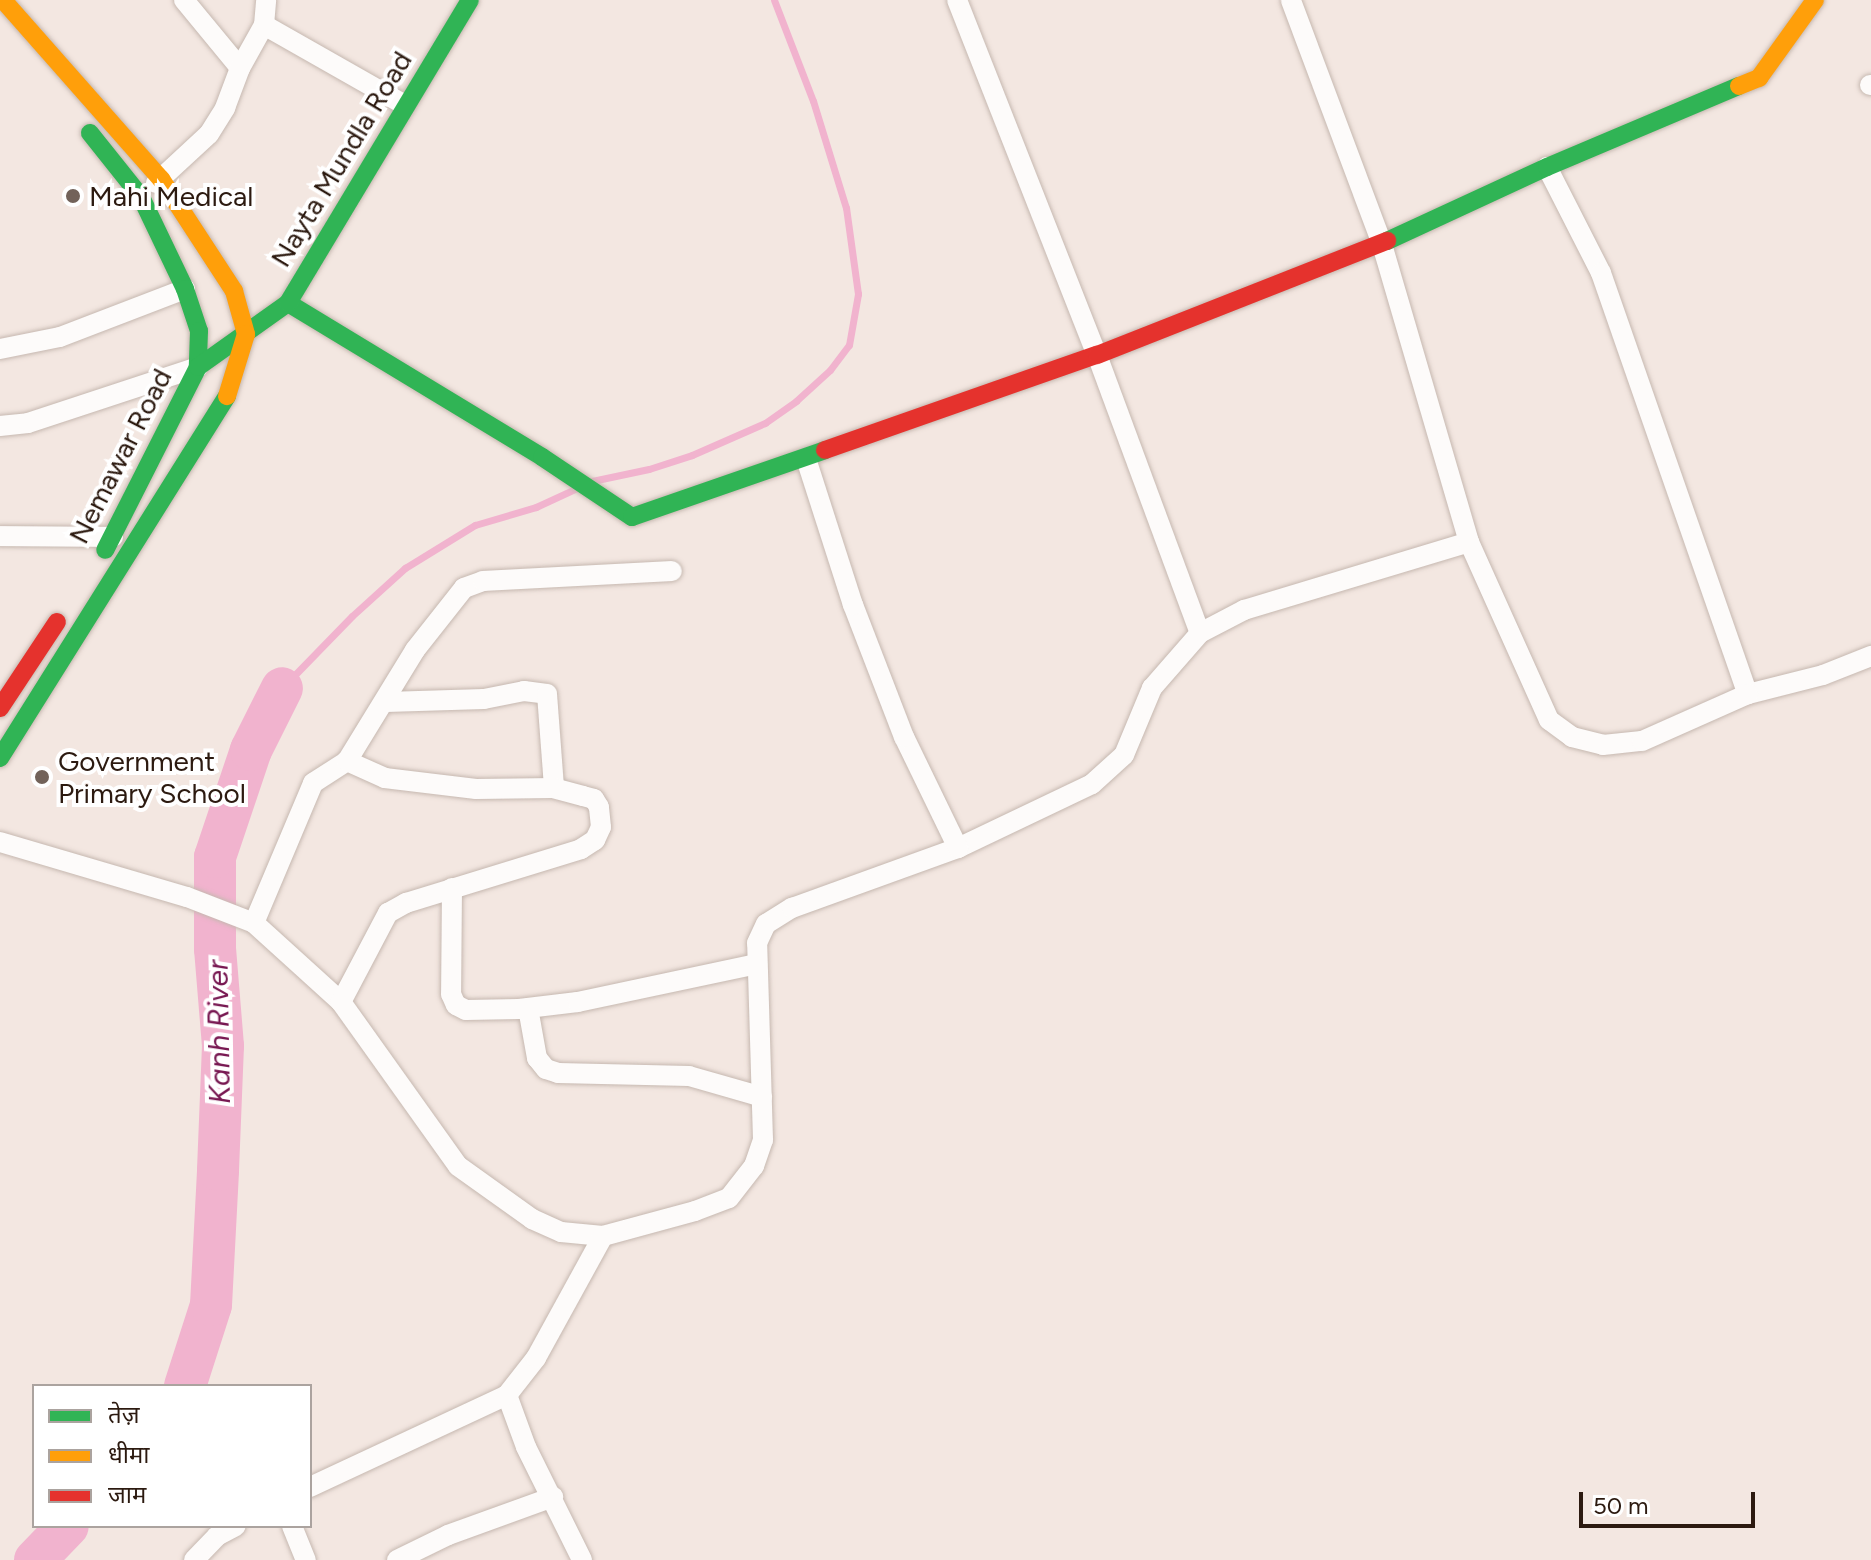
<!DOCTYPE html>
<meta charset="utf-8">
<style>
body{margin:0}
#map{position:relative;width:1871px;height:1560px;overflow:hidden;background:#f3e7e1;font-family:Figtree,"Noto Sans Devanagari",sans-serif}
div>[style]{position:absolute}
.stream>*{height:7px;margin:-3.5px;padding:0 3.5px;transform-origin:3.5px;border-radius:3.5px;background:#f1b3ce}
.river>*{height:42px;margin:-21px;padding:0 21px;transform-origin:21px;border-radius:21px;background:#f1b3ce}
.roads{filter:drop-shadow(0 0 2px #c6b8b0) drop-shadow(0 0 2px #c6b8b0)}
.street>*{height:20px;margin:-10px;padding:0 10px;transform-origin:10px;border-radius:10px;background:#fdfbfa}
.fast>*{height:18px;margin:-9px;padding:0 9px;transform-origin:9px;border-radius:9px;background:#30b455}
.slow>*{height:18px;margin:-9px;padding:0 9px;transform-origin:9px;border-radius:9px;background:#ff9f0a}
.jam>*{height:18px;margin:-9px;padding:0 9px;transform-origin:9px;border-radius:9px;background:#e5322d}
.dots>*{width:22px;height:22px;translate:-50% -50%;box-sizing:border-box;border:4px solid #fff;border-radius:50%}
span{translate:-50% -50%;white-space:nowrap;text-align:center;line-height:1.15;-webkit-text-stroke:8px #fff;paint-order:stroke}
.street-label{font-size:28px;color:#2c1a10}
.poi-label{font-size:28px;color:#2c1a10}
.left{translate:0 -50%;text-align:left}
.water-label{font-size:30px;color:#771751;font-style:italic}
.legend{position:absolute;left:32px;top:1384px;width:280px;height:144px;box-sizing:border-box;background:#fff;border:2px solid #aba39f;margin:0;padding:10px 14px;list-style:none;font-size:24px;color:#2c1a10}
.legend li{display:flex;align-items:center;gap:16px;height:40px}
.legend b{width:40px;border:2px solid #aba39f}
.scale{position:absolute;left:1579px;top:1492px;width:176px;height:36px;box-sizing:border-box;border:4px solid #2c1a10;border-top:0;padding-left:10px;font-size:24px;line-height:28px;white-space:nowrap;color:#2c1a10;-webkit-text-stroke:6px #fff;paint-order:stroke}
</style>
<div id="map">
<div class="stream">
<div style="left:592px;top:481px;width:58px;rotate:-11.9deg"></div>
<div style="left:649px;top:469px;width:45px;rotate:-18deg"></div>
<div style="left:692px;top:455px;width:80px;rotate:-23.7deg"></div>
<div style="left:765px;top:423px;width:38px;rotate:-35deg"></div>
<div style="left:796px;top:401px;width:46px;rotate:-42.4deg"></div>
<div style="left:830px;top:370px;width:31px;rotate:-53deg"></div>
<div style="left:849px;top:345px;width:52px;rotate:-80deg"></div>
<div style="left:858px;top:294px;width:87px;rotate:-97.9deg"></div>
<div style="left:846px;top:208px;width:112px;rotate:-107.1deg"></div>
<div style="left:813px;top:101px;width:108px;rotate:-111.1deg"></div>
<div style="left:282px;top:688px;width:100px;rotate:-45.8deg"></div>
<div style="left:352px;top:616px;width:72px;rotate:-42.2deg"></div>
<div style="left:405px;top:568px;width:82px;rotate:-31.6deg"></div>
<div style="left:475px;top:525px;width:64px;rotate:-16.4deg"></div>
<div style="left:536px;top:507px;width:45px;rotate:-24.9deg"></div>
</div>
<div class="river">
<div style="left:185px;top:1386px;width:85px;rotate:-72.2deg"></div>
<div style="left:211px;top:1305px;width:135px;rotate:-87deg"></div>
<div style="left:218px;top:1170px;width:124px;rotate:-87.7deg"></div>
<div style="left:223px;top:1046px;width:97px;rotate:-94.7deg"></div>
<div style="left:215px;top:949px;width:92px;rotate:-90deg"></div>
<div style="left:215px;top:857px;width:113px;rotate:-71.4deg"></div>
<div style="left:251px;top:750px;width:69px;rotate:-63.4deg"></div>
<div style="left:35px;top:1560px;width:47px;rotate:-45.9deg"></div>
</div>
<div class="roads">
<div class="street">
<div style="left:184px;top:0;width:88px;rotate:50.5deg"></div>
<div style="left:957px;top:0;width:382px;rotate:68.5deg"></div>
<div style="left:1097px;top:355px;width:296px;rotate:69.7deg"></div>
<div style="left:1200px;top:633px;width:50px;rotate:-27.6deg"></div>
<div style="left:1244px;top:610px;width:235px;rotate:-16.8deg"></div>
<div style="left:1469px;top:542px;width:310px;rotate:-106.3deg"></div>
<div style="left:1382px;top:244px;width:260px;rotate:-110.5deg"></div>
<div style="left:264px;top:25px;width:162px;rotate:29.6deg"></div>
<div style="left:1870px;top:85px;width:1px"></div>
<div style="left:1547px;top:167px;width:119px;rotate:63deg"></div>
<div style="left:1601px;top:273px;width:446px;rotate:70.8deg"></div>
<div style="left:1748px;top:694px;width:77px;rotate:-14.2deg"></div>
<div style="left:1823px;top:675px;width:52px;rotate:-21.6deg"></div>
<div style="left:156px;top:183px;width:72px;rotate:-42.8deg"></div>
<div style="left:209px;top:134px;width:31px;rotate:-58deg"></div>
<div style="left:225px;top:108px;width:43px;rotate:-69.4deg"></div>
<div style="left:240px;top:68px;width:49px;rotate:-60.8deg"></div>
<div style="left:264px;top:25px;width:25px;rotate:-85deg"></div>
<div style="left:0;top:349px;width:61px;rotate:-11.3deg"></div>
<div style="left:60px;top:337px;width:134px;rotate:-21deg"></div>
<div style="left:0;top:426px;width:28px;rotate:-6deg"></div>
<div style="left:28px;top:423px;width:179px;rotate:-18.2deg"></div>
<div style="left:0;top:536px;width:113px;rotate:0.5deg"></div>
<div style="left:1469px;top:542px;width:195px;rotate:65.8deg"></div>
<div style="left:1549px;top:720px;width:29px;rotate:36deg"></div>
<div style="left:1572px;top:737px;width:32px;rotate:14deg"></div>
<div style="left:1603px;top:745px;width:39px;rotate:-6deg"></div>
<div style="left:1642px;top:741px;width:116px;rotate:-23.9deg"></div>
<div style="left:386px;top:702px;width:98px;rotate:-1.8deg"></div>
<div style="left:484px;top:699px;width:41px;rotate:-11.3deg"></div>
<div style="left:524px;top:691px;width:23px;rotate:7deg"></div>
<div style="left:547px;top:694px;width:94px;rotate:85.7deg"></div>
<div style="left:0;top:842px;width:195px;rotate:16.4deg"></div>
<div style="left:187px;top:897px;width:72px;rotate:21.2deg"></div>
<div style="left:254px;top:923px;width:118px;rotate:42.2deg"></div>
<div style="left:341px;top:1002px;width:201px;rotate:54.5deg"></div>
<div style="left:458px;top:1166px;width:91px;rotate:35.6deg"></div>
<div style="left:532px;top:1219px;width:32px;rotate:24deg"></div>
<div style="left:561px;top:1232px;width:42px;rotate:5.4deg"></div>
<div style="left:958px;top:848px;width:148px;rotate:-25.5deg"></div>
<div style="left:1092px;top:784px;width:43px;rotate:-42.2deg"></div>
<div style="left:1124px;top:755px;width:73px;rotate:-67.3deg"></div>
<div style="left:1152px;top:688px;width:73px;rotate:-48.9deg"></div>
<div style="left:452px;top:888px;width:106px;rotate:90.5deg"></div>
<div style="left:451px;top:994px;width:12px;rotate:66deg"></div>
<div style="left:456px;top:1005px;width:11px;rotate:27deg"></div>
<div style="left:466px;top:1010px;width:53px;rotate:-1.1deg"></div>
<div style="left:519px;top:1009px;width:59px;rotate:-6.8deg"></div>
<div style="left:578px;top:1002px;width:183px;rotate:-12deg"></div>
<div style="left:254px;top:923px;width:152px;rotate:-67.1deg"></div>
<div style="left:313px;top:783px;width:40px;rotate:-32.9deg"></div>
<div style="left:347px;top:761px;width:130px;rotate:-58.5deg"></div>
<div style="left:415px;top:650px;width:79px;rotate:-51.7deg"></div>
<div style="left:464px;top:588px;width:20px;rotate:-20deg"></div>
<div style="left:483px;top:581px;width:189px;rotate:-3deg"></div>
<div style="left:341px;top:1002px;width:101px;rotate:-62.2deg"></div>
<div style="left:388px;top:913px;width:21px;rotate:-29deg"></div>
<div style="left:406px;top:903px;width:183px;rotate:-17.1deg"></div>
<div style="left:581px;top:849px;width:17px;rotate:-33deg"></div>
<div style="left:595px;top:840px;width:14px;rotate:-65deg"></div>
<div style="left:601px;top:827px;width:20px;rotate:-96deg"></div>
<div style="left:599px;top:807px;width:9px;rotate:-122deg"></div>
<div style="left:594px;top:799px;width:11px;rotate:-165deg"></div>
<div style="left:583px;top:796px;width:30px;rotate:-165deg"></div>
<div style="left:554px;top:788px;width:78px;rotate:179.3deg"></div>
<div style="left:476px;top:789px;width:92px;rotate:-173.1deg"></div>
<div style="left:385px;top:778px;width:42px;rotate:-155.9deg"></div>
<div style="left:528px;top:1008px;width:51px;rotate:79.8deg"></div>
<div style="left:537px;top:1058px;width:14px;rotate:51deg"></div>
<div style="left:546px;top:1069px;width:13px;rotate:18deg"></div>
<div style="left:558px;top:1073px;width:131px;rotate:1.3deg"></div>
<div style="left:689px;top:1076px;width:76px;rotate:16deg"></div>
<div style="left:507px;top:1395px;width:55px;rotate:69.9deg"></div>
<div style="left:526px;top:1447px;width:126px;rotate:63.6deg"></div>
<div style="left:310px;top:1487px;width:217px;rotate:-25deg"></div>
<div style="left:507px;top:1395px;width:47px;rotate:-51.9deg"></div>
<div style="left:536px;top:1358px;width:139px;rotate:-61.2deg"></div>
<div style="left:603px;top:1236px;width:95px;rotate:-15.2deg"></div>
<div style="left:695px;top:1211px;width:36px;rotate:-21deg"></div>
<div style="left:729px;top:1198px;width:41px;rotate:-52deg"></div>
<div style="left:754px;top:1166px;width:28px;rotate:-71deg"></div>
<div style="left:763px;top:1140px;width:197px;rotate:-91.7deg"></div>
<div style="left:757px;top:943px;width:21px;rotate:-65deg"></div>
<div style="left:766px;top:924px;width:31px;rotate:-32deg"></div>
<div style="left:792px;top:908px;width:177px;rotate:-19.9deg"></div>
<div style="left:958px;top:848px;width:123px;rotate:-115.9deg"></div>
<div style="left:904px;top:737px;width:142px;rotate:-111.1deg"></div>
<div style="left:853px;top:605px;width:153px;rotate:-107.8deg"></div>
<div style="left:292px;top:1526px;width:37px;rotate:68deg"></div>
<div style="left:194px;top:1560px;width:33px;rotate:-46deg"></div>
<div style="left:217px;top:1536px;width:21px;rotate:-28deg"></div>
<div style="left:397px;top:1560px;width:57px;rotate:-26.1deg"></div>
<div style="left:448px;top:1535px;width:112px;rotate:-19.9deg"></div>
</div>
<div class="fast">
<div style="left:90px;top:133px;width:82px;rotate:51.4deg"></div>
<div style="left:141px;top:197px;width:102px;rotate:64.4deg"></div>
<div style="left:185px;top:289px;width:44px;rotate:71.6deg"></div>
<div style="left:199px;top:331px;width:36px;rotate:92deg"></div>
<div style="left:198px;top:367px;width:205px;rotate:116.9deg"></div>
<div style="left:1387px;top:241px;width:176px;rotate:-24.8deg"></div>
<div style="left:1547px;top:167px;width:208px;rotate:-22.9deg"></div>
<div style="left:288px;top:303px;width:297px;rotate:31.2deg"></div>
<div style="left:542px;top:457px;width:108px;rotate:33.7deg"></div>
<div style="left:632px;top:517px;width:204px;rotate:-19.1deg"></div>
<div style="left:198px;top:367px;width:110px;rotate:-35.4deg"></div>
<div style="left:288px;top:303px;width:353px;rotate:-59deg"></div>
<div style="left:0;top:758px;width:427px;rotate:-57.9deg"></div>
</div>
<div class="slow">
<div style="left:3px;top:0;width:239px;rotate:48.6deg"></div>
<div style="left:161px;top:179px;width:134px;rotate:56.9deg"></div>
<div style="left:234px;top:291px;width:45px;rotate:74.4deg"></div>
<div style="left:246px;top:334px;width:65px;rotate:107deg"></div>
<div style="left:1739px;top:86px;width:22px;rotate:-22deg"></div>
<div style="left:1759px;top:78px;width:96px;rotate:-54.3deg"></div>
</div>
<div class="jam">
<div style="left:825px;top:450px;width:288px;rotate:-19.3deg"></div>
<div style="left:1097px;top:355px;width:312px;rotate:-21.5deg"></div>
<div style="left:0;top:708px;width:103px;rotate:-56.5deg"></div>
</div>
</div>
<div class="dots">
<div style="left:73px;top:196px;background:#726259"></div>
<div style="left:42px;top:777px;background:#726259"></div>
</div>
<div class="street-label">
<span style="left:341px;top:159px;rotate:-59deg">Nayta Mundla Road</span>
<span style="left:120px;top:456px;rotate:-63deg">Nemawar Road</span>
</div>
<div class="poi-label">
<span class="left" style="left:89px;top:196px">Mahi Medical</span>
<span class="left" style="left:58px;top:777px">Government<br>Primary School</span>
</div>
<div class="water-label">
<span style="left:219px;top:1032px;rotate:-91deg">Kanh River</span>
</div>
<ul class="legend">
<li><b style="height:10px;background:#30b455"></b>तेज़</li>
<li><b style="height:10px;background:#ff9f0a"></b>धीमा</li>
<li><b style="height:10px;background:#e5322d"></b>जाम</li>
</ul>
<div class="scale">50 m</div>
</div>
